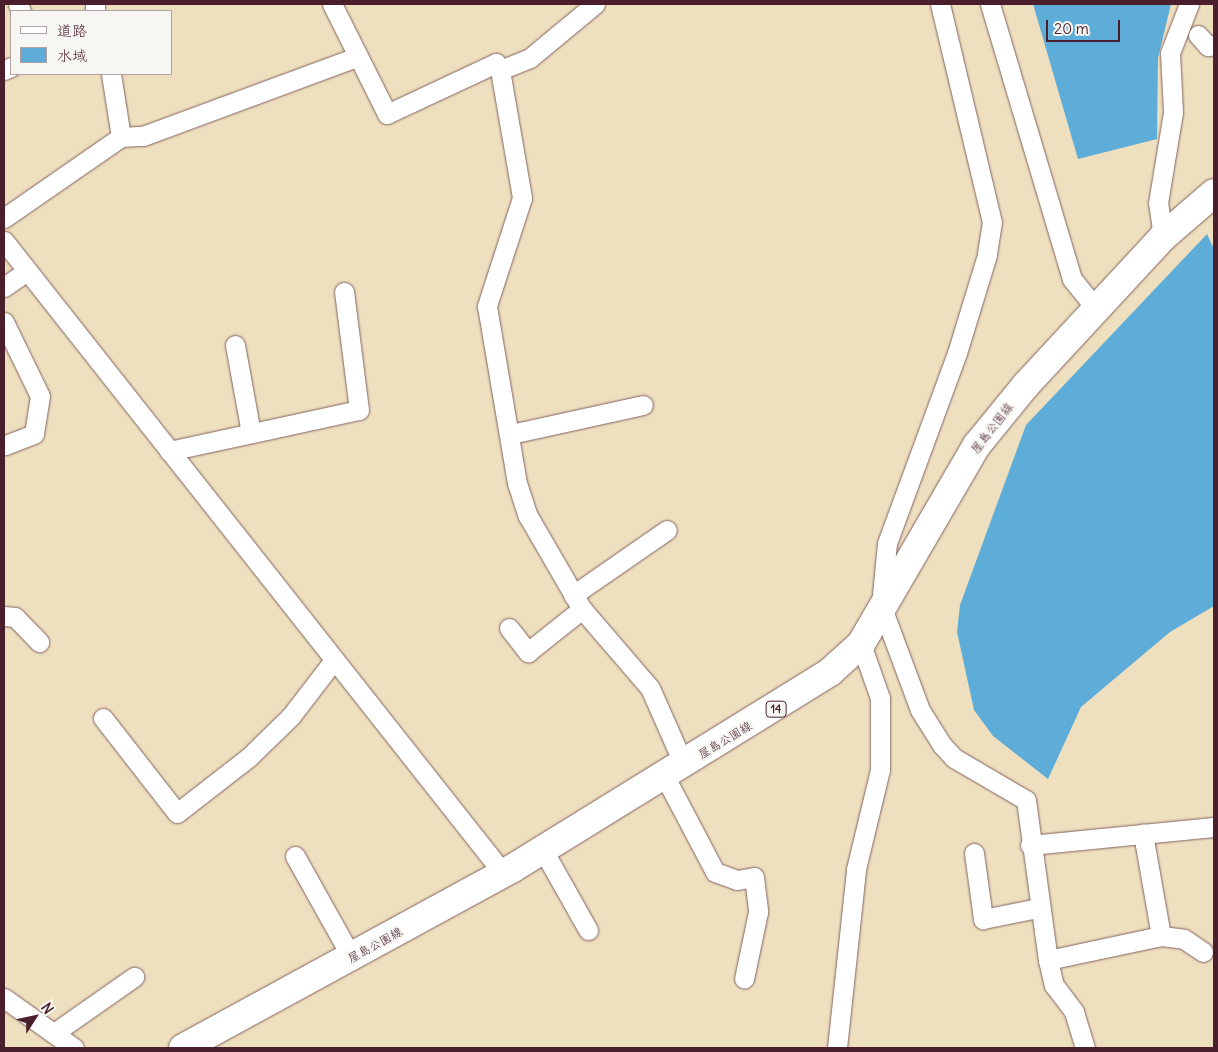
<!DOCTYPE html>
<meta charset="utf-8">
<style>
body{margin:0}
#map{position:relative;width:1218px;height:1052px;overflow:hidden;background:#eedfbf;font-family:Delius,"Klee One",sans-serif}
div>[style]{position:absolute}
.water>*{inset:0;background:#5dadd8}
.roads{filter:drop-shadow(0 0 1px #83625f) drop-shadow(0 0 1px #83625f)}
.street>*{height:19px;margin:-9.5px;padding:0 9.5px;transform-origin:9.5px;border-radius:9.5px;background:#fff}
.primary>*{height:28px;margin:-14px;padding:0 14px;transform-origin:14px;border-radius:14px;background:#fff}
span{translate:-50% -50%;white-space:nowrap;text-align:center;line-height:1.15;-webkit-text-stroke:4.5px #f6f6f2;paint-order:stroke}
.shield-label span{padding:1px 4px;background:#f6f6f2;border:1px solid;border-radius:4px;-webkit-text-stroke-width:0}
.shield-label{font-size:11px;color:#4a1f2b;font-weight:700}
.street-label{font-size:12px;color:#4a1f2b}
.frame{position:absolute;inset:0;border:5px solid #4a1f2b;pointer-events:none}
.legend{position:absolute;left:10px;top:10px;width:162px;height:65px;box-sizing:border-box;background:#f6f6f2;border:1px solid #b1a0a2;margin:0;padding:6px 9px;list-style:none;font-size:15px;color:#4a1f2b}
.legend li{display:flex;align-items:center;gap:10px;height:25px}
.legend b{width:25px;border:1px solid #b1a0a2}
.north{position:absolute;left:10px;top:992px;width:50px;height:50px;-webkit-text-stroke:4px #f6f6f2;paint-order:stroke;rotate:55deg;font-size:14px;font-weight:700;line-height:20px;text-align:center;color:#4a1f2b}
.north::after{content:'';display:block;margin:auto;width:18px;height:22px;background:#4a1f2b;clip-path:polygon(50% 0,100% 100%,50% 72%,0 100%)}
.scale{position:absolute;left:1046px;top:20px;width:74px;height:22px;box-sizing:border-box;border:2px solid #4a1f2b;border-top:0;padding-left:6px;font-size:15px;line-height:18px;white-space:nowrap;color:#4a1f2b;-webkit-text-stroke:4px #f6f6f2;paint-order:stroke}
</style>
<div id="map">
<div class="water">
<div style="clip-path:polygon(1033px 4px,1171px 4px,1158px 58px,1157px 139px,1078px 159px)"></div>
<div style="clip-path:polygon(1207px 234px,1214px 249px,1214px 606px,1170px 632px,1081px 707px,1048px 779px,993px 736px,974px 710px,957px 632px,960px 605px,1026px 425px)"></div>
</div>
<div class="roads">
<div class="street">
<div style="left:18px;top:4px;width:8px;rotate:67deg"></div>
<div style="left:95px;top:4px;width:7px;rotate:90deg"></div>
<div style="left:332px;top:4px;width:123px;rotate:63.4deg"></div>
<div style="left:387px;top:114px;width:120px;rotate:-25.1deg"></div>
<div style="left:496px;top:63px;width:8px;rotate:60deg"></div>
<div style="left:595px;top:4px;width:85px;rotate:140.3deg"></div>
<div style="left:530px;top:58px;width:32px;rotate:158deg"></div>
<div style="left:500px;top:70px;width:130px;rotate:80.2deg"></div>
<div style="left:522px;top:198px;width:114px;rotate:108deg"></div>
<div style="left:487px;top:306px;width:180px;rotate:80.4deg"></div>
<div style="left:517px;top:483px;width:35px;rotate:72deg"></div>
<div style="left:528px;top:516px;width:108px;rotate:59.9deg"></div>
<div style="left:582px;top:609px;width:104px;rotate:49.3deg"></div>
<div style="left:650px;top:688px;width:84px;rotate:66.2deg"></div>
<div style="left:940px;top:4px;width:224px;rotate:76.6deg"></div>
<div style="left:992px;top:222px;width:33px;rotate:99deg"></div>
<div style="left:987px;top:255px;width:102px;rotate:107deg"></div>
<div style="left:957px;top:353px;width:202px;rotate:110.2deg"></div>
<div style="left:887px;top:543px;width:62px;rotate:95.5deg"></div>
<div style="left:881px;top:605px;width:112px;rotate:69.6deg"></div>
<div style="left:920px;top:710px;width:41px;rotate:57.8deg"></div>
<div style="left:942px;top:745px;width:18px;rotate:47deg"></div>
<div style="left:954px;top:758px;width:83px;rotate:30.3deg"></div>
<div style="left:1026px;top:800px;width:162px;rotate:82.2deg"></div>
<div style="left:1048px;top:960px;width:26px;rotate:77deg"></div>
<div style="left:1054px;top:985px;width:34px;rotate:53deg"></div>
<div style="left:1074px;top:1012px;width:38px;rotate:73deg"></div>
<div style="left:990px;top:4px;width:287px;rotate:73.4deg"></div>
<div style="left:1072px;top:279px;width:38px;rotate:51deg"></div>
<div style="left:1198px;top:35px;width:15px;rotate:48deg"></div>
<div style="left:1208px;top:46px;width:6px;rotate:-9deg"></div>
<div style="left:4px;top:70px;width:8px;rotate:-23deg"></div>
<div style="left:121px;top:137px;width:22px;rotate:-3deg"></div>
<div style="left:143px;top:136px;width:228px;rotate:-20.3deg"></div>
<div style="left:4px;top:218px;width:142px;rotate:-34.7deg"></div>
<div style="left:121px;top:137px;width:64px;rotate:-99deg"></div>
<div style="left:1163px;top:237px;width:34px;rotate:-98deg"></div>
<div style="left:1158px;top:203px;width:92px;rotate:-80.6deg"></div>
<div style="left:1173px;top:112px;width:59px;rotate:-92.9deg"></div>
<div style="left:1170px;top:53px;width:53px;rotate:-68.8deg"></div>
<div style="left:4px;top:241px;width:805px;rotate:51.71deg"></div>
<div style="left:4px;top:287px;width:28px;rotate:-35deg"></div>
<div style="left:4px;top:322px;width:82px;rotate:64.1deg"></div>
<div style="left:40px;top:396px;width:38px;rotate:99deg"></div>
<div style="left:34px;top:434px;width:31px;rotate:159deg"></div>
<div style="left:235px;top:345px;width:89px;rotate:79.7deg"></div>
<div style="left:511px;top:434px;width:135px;rotate:-12.4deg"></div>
<div style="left:169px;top:451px;width:194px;rotate:-12.2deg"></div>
<div style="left:359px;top:410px;width:119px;rotate:-97.2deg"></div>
<div style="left:573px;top:595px;width:114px;rotate:-34.7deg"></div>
<div style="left:4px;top:616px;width:11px;rotate:5deg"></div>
<div style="left:15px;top:617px;width:35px;rotate:46deg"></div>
<div style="left:509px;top:628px;width:31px;rotate:52deg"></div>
<div style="left:528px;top:652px;width:69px;rotate:-38.5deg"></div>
<div style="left:103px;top:718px;width:120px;rotate:52.1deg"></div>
<div style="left:177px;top:813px;width:90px;rotate:-37.8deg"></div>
<div style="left:248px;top:758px;width:60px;rotate:-44.3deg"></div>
<div style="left:291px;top:716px;width:71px;rotate:-52.5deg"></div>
<div style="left:665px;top:777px;width:107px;rotate:62.2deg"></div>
<div style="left:715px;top:872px;width:23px;rotate:20deg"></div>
<div style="left:737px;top:880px;width:17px;rotate:-10deg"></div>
<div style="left:754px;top:877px;width:35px;rotate:83deg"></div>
<div style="left:758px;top:912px;width:68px;rotate:101.8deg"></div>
<div style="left:1030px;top:845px;width:185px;rotate:-5.6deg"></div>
<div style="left:543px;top:850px;width:92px;rotate:60.6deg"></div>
<div style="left:974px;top:853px;width:67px;rotate:82.2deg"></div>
<div style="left:983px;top:919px;width:56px;rotate:-11.3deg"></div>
<div style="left:295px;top:856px;width:117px;rotate:60.8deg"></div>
<div style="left:1161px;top:936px;width:23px;rotate:7deg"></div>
<div style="left:1184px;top:939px;width:23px;rotate:34deg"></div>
<div style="left:1048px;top:960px;width:116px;rotate:-12deg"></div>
<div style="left:1161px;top:936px;width:104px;rotate:-100deg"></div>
<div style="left:4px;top:998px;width:86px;rotate:35.5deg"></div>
<div style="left:54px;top:1033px;width:98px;rotate:-35deg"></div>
<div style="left:837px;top:1048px;width:180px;rotate:-83.9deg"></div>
<div style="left:856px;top:869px;width:102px;rotate:-76.4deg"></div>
<div style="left:880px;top:770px;width:72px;rotate:-90deg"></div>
<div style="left:880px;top:698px;width:57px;rotate:-109.4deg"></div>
</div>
<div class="primary">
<div style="left:183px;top:1048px;width:376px;rotate:-28.6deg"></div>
<div style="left:513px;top:868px;width:373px;rotate:-31.7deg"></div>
<div style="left:830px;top:672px;width:42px;rotate:-42.1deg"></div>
<div style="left:861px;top:644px;width:230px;rotate:-59.8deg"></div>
<div style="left:977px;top:445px;width:77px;rotate:-50.8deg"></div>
<div style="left:1026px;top:385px;width:202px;rotate:-47.2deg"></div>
<div style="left:1163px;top:237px;width:67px;rotate:-40.8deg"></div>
</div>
</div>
<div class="shield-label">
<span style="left:776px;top:709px">14</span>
</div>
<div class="street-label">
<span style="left:992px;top:428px;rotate:-52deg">屋島公園線</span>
<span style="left:725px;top:740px;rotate:-31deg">屋島公園線</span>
<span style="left:375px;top:945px;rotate:-29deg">屋島公園線</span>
</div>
<div class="frame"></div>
<ul class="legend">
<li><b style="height:6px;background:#fff"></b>道路</li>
<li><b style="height:14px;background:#5dadd8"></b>水域</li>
</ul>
<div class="north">N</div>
<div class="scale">20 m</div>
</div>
